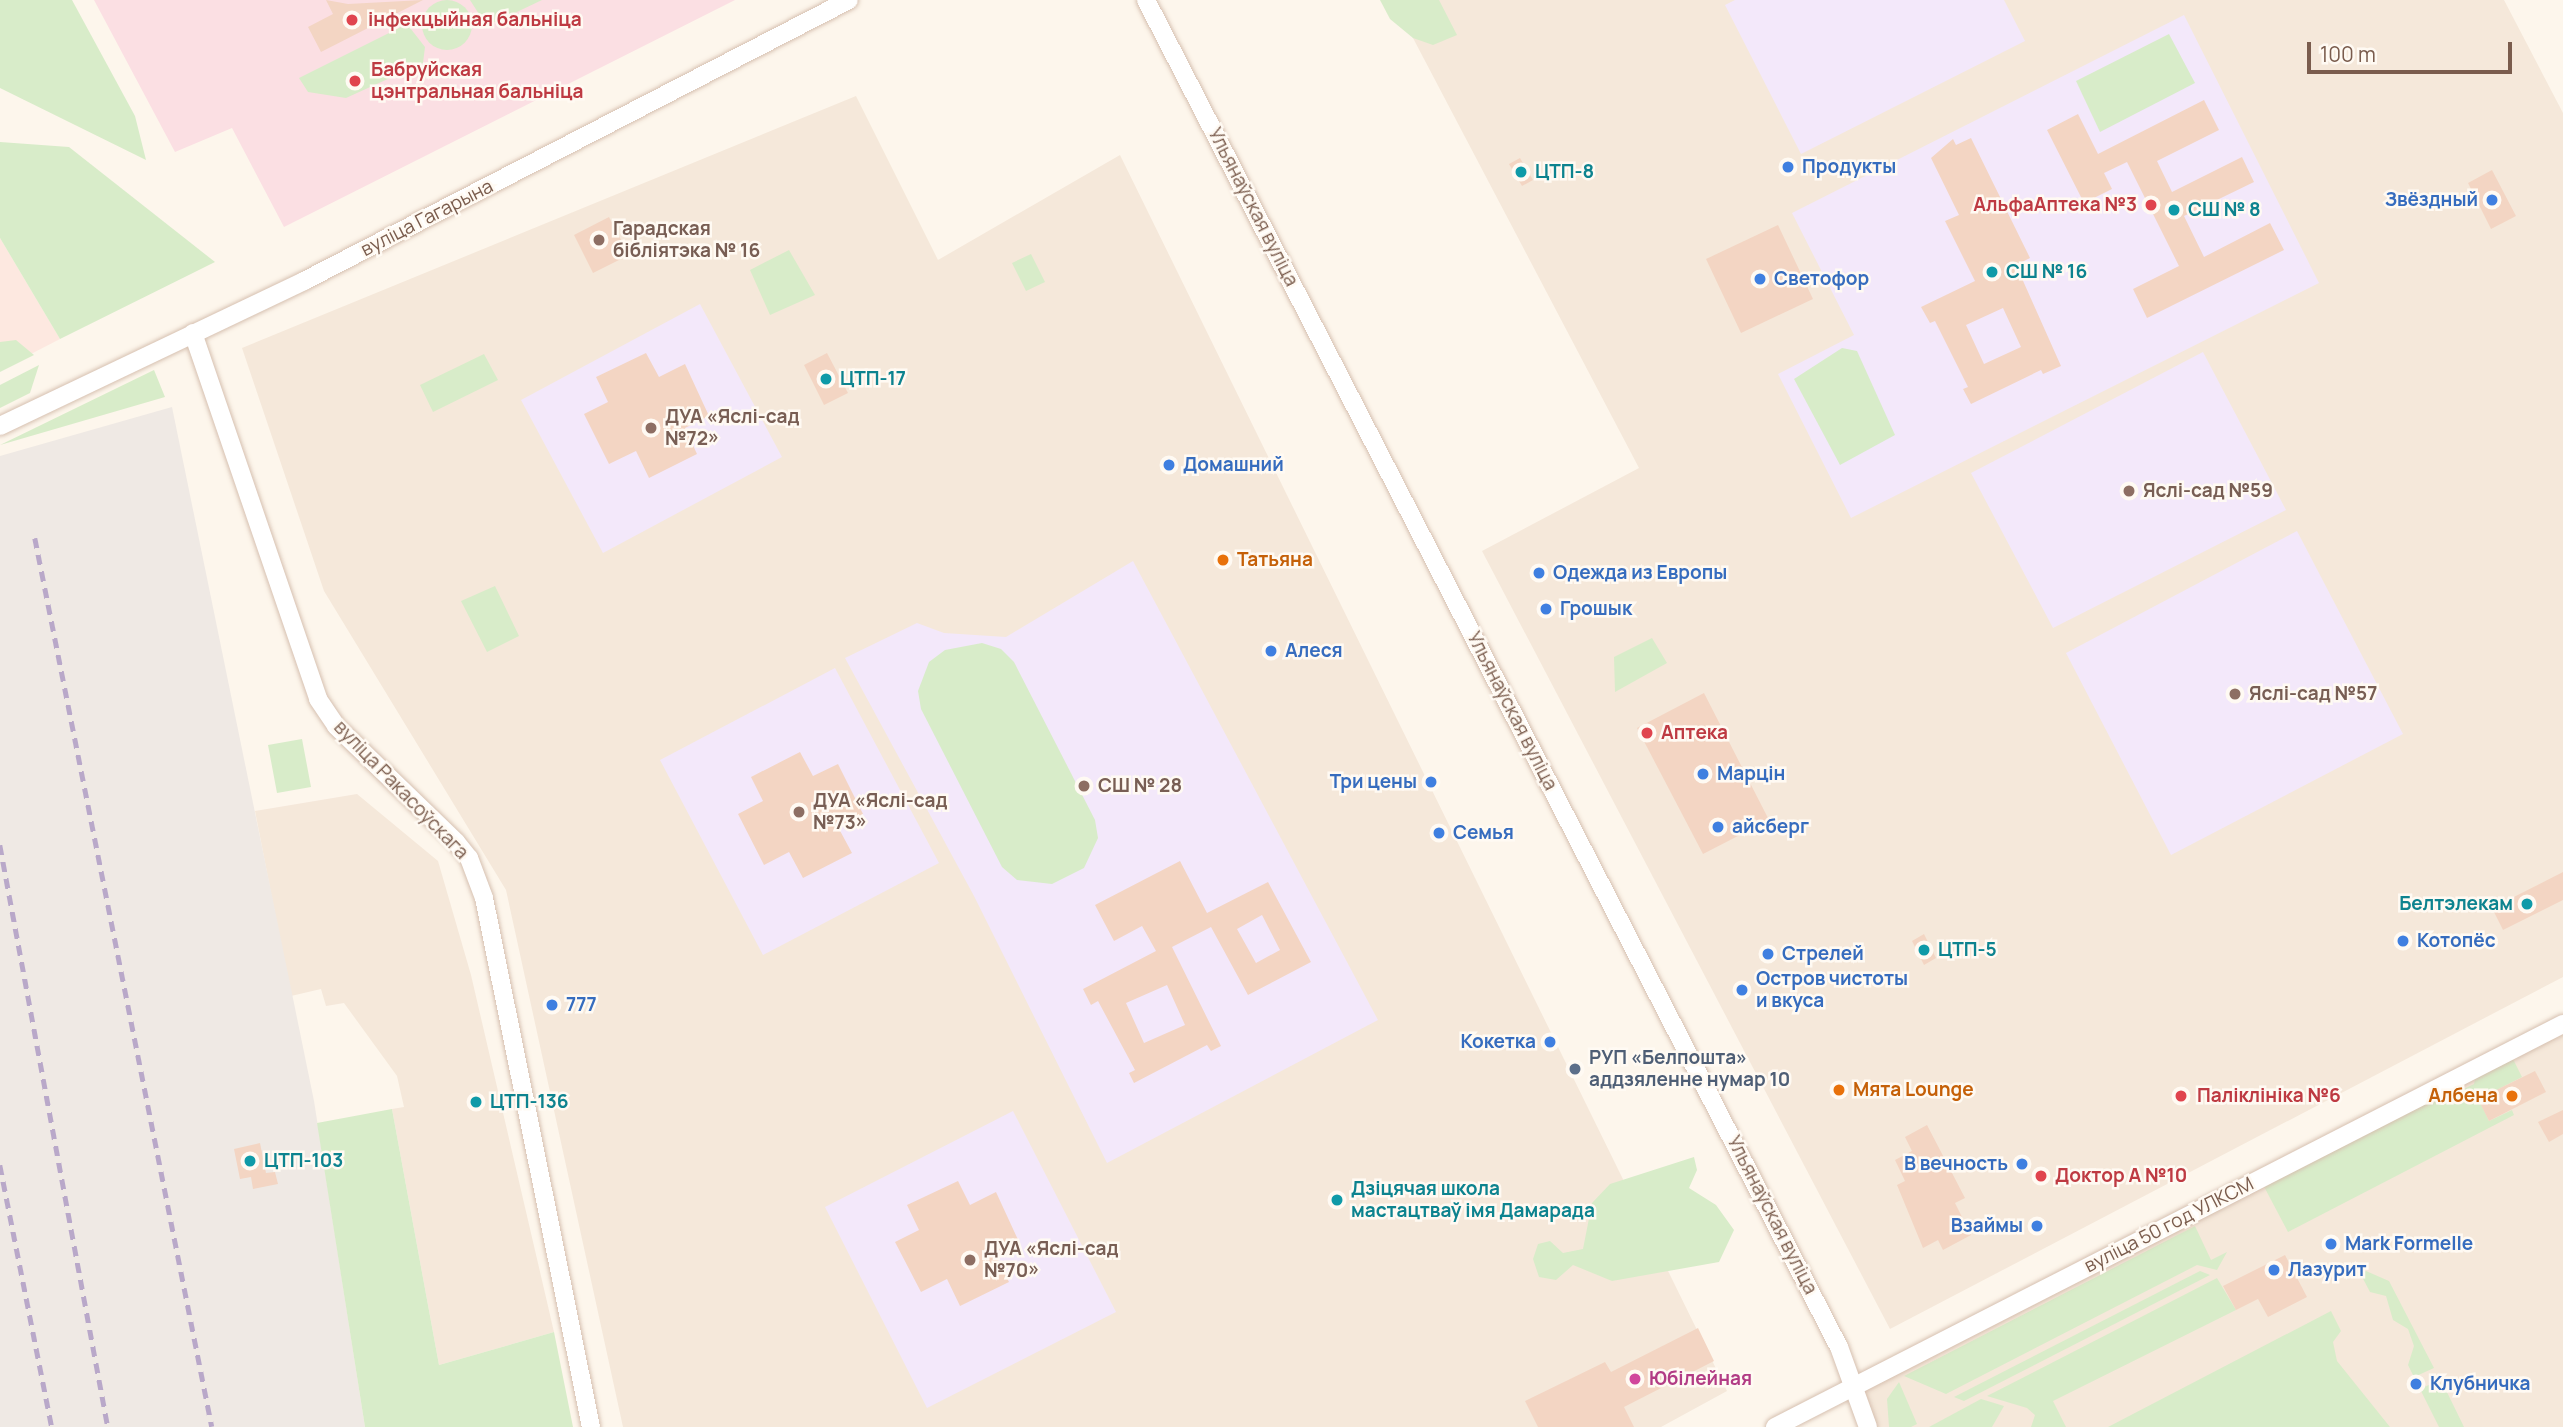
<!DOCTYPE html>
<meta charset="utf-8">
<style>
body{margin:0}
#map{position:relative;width:2563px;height:1427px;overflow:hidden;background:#fdf6ec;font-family:Manrope,sans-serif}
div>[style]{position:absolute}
.residential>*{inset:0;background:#f5e8da}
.commercial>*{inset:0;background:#fde8e0}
.industrial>*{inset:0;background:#efe9e4}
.education>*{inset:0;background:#f3e8fa}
.medical>*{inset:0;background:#fbdfe3}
.green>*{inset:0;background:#d8ecc9}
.round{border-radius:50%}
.building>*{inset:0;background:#f3d5c3}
.roads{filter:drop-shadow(0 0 2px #d6c0b0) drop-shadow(0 0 2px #d6c0b0)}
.secondary>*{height:18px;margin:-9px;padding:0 9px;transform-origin:9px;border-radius:9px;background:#fff}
.rail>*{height:4.5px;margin-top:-2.25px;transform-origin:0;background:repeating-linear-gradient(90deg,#b9a8c9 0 10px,transparent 0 17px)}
.dots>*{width:19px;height:19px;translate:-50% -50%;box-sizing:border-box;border:4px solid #fffaf3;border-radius:50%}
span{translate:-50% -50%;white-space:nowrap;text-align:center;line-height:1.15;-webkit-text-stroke:5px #fffaf3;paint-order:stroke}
.health-label{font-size:19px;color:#be3a42;font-weight:700}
.left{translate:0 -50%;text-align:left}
.right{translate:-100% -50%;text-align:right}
.shop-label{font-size:19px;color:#366cbe;font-weight:700}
.culture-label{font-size:19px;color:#0d838f;font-weight:700}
.street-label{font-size:19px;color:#7a5c4d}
.education-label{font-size:19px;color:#785e54;font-weight:700}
.food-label{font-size:19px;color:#c56008;font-weight:700}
.service-label{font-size:19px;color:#4e5e75;font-weight:700}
.hotel-label{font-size:19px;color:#b23c85;font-weight:700}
.scale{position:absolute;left:2307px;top:42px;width:205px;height:32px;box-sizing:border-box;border:4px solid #7a5c4d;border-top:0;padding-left:9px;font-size:21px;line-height:24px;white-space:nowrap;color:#7a5c4d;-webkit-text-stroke:5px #fffaf3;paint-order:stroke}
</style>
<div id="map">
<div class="residential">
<div style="clip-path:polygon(1393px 0,2504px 0,2563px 113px,2563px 977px,1890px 1329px,1482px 551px,1639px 468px)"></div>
<div style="clip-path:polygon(856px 96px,938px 260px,1120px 155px,1727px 1391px,1661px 1427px,623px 1427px,506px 890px,324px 591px,242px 348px)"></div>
<div style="clip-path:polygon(357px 794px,438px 861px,471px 975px,554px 1332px,439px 1365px,392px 1109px,404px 1107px,397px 1076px,344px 1003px,326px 1006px,321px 989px,291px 996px,255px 811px)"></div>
<div style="clip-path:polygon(2563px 1026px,2563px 1427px,1868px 1427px,1853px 1387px)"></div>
</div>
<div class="commercial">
<div style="clip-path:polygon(0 238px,60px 339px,0 370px)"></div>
</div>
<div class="industrial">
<div style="clip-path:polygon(172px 407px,314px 1101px,365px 1427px,0 1427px,0 456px)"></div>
</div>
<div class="education">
<div style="clip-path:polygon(1735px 0,2004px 0,2025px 41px,1801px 154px,1725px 5px)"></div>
<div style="clip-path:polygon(2184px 15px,2319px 283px,1851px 518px,1778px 374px,1854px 335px,1792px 213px)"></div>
<div style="clip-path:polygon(700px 304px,782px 457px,603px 553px,521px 400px)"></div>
<div style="clip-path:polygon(2203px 352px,2286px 510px,2053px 628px,1971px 473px)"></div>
<div style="clip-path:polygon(2297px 531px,2403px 734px,2171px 855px,2066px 653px)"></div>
<div style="clip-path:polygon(1133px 561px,1378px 1020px,1107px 1163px,974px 896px,845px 658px,917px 623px,944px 633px,1006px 637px)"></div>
<div style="clip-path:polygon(835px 668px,939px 863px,763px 955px,660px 760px)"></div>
<div style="clip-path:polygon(1013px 1111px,1116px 1312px,927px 1408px,825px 1207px)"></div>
</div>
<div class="medical">
<div style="clip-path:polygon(94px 0,735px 0,284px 227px,232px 128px,175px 152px)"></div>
</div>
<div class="green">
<div style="clip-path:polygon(0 0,72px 0,135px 116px,146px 160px,0 88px)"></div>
<div style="clip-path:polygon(470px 0,542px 0,496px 22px,484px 22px)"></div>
<div style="clip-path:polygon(1380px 0,1439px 0,1457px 35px,1433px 45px,1413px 38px,1390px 19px)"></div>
<div class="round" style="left:422px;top:0;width:50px;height:50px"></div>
<div style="clip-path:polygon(407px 24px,425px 47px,423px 63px,346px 98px,308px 92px,299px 78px)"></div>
<div style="clip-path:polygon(2169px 34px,2195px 83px,2100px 132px,2076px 81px)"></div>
<div style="clip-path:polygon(0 142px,69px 147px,215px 262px,60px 339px,0 238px)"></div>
<div style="clip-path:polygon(789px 250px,815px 295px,770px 315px,750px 270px)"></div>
<div style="clip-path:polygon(1031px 254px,1045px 282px,1026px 291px,1012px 263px)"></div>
<div style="clip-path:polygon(16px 340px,34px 355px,0 372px,0 342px)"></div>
<div style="clip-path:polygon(1842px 348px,1857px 351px,1895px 435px,1840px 465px,1794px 379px)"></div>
<div style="clip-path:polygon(484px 354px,498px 380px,433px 412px,420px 385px)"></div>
<div style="clip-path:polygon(39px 365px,30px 393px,0 408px,0 385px)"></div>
<div style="clip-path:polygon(154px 370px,165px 397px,0 445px)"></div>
<div style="clip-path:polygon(495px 586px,519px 636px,487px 652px,461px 601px)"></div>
<div style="clip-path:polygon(1652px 638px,1667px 663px,1615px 692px,1614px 657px)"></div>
<div style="clip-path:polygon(982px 643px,1001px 649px,1014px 662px,1095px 820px,1098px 838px,1084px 868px,1052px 884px,1017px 880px,1002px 867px,921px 709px,918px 691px,929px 662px,945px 650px)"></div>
<div style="clip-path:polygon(302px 739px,311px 787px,277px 793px,268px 745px)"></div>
<div style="clip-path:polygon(2509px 1051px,2522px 1077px,2479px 1099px,2489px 1121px,2512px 1110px,2514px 1115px,2288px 1232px,2260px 1179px,2426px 1094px,2441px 1100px,2474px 1084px,2477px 1068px)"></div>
<div style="clip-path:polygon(392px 1109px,439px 1365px,554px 1332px,573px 1427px,365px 1427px,317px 1123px)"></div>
<div style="clip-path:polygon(1694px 1157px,1697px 1170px,1689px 1188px,1716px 1205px,1734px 1230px,1719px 1262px,1612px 1281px,1573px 1265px,1556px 1280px,1539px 1277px,1533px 1259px,1538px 1244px,1550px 1241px,1563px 1253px,1583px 1249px,1592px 1203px,1610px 1184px)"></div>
<div style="clip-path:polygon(2195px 1226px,2211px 1260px,2227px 1252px,2217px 1270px,2197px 1265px,1946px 1394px,1904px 1376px)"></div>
<div style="clip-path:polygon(2200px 1271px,2210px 1275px,1964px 1401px,1954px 1397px)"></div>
<div style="clip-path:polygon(2366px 1271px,2389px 1281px,2434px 1368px,2414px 1377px,2408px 1365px,2414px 1346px,2408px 1329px,2393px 1320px,2386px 1296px,2370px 1292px,2360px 1273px)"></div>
<div style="clip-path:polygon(2217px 1278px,2236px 1310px,2053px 1401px,2066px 1427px,2031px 1427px,2035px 1415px,2027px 1408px,1987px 1396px)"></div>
<div style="clip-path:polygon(2331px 1311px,2341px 1331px,2333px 1342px,2337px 1361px,2390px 1427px,2108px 1427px)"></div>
<div style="clip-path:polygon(1899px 1382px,1917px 1424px,1911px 1427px,1889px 1427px,1887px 1399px)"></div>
<div style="clip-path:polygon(2433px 1383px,2443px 1384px,2464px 1427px,2439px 1427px,2420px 1389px)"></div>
<div style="clip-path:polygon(1981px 1399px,2004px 1406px,1992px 1427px,1929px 1427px)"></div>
</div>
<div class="building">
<div style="clip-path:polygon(326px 0,348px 4px,423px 0,321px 52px,308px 27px,333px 14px)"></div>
<div style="clip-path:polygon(2204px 100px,2219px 130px,2157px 161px,2172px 192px,2242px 157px,2254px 182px,2184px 216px,2204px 257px,2270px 223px,2284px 250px,2147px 318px,2133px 289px,2179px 266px,2127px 162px,2104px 173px,2112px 189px,2084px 203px,2047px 130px,2078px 114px,2098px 154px)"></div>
<div style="clip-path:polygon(evenodd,1971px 138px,2030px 258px,2016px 265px,2061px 366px,2043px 374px,2041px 370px,1971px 404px,1963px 389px,1968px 387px,1935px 321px,1930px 323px,1921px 307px,1975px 281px,1945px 221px,1959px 215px,1931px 158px,1953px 139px,1956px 145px,1971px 138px,2003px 308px,2021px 347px,1984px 364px,1966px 325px,2003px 308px)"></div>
<div style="clip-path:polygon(1520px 158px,1533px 180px,1522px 186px,1509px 164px)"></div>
<div style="clip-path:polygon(2492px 170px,2516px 216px,2491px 229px,2468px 183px)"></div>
<div style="clip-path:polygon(609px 217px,629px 255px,593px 273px,574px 235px)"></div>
<div style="clip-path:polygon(1778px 225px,1813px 299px,1741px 333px,1706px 259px)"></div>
<div style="clip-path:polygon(646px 353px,659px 377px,685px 364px,709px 416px,685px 428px,697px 454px,649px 478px,636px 451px,609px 464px,584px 414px,608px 402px,596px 377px)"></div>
<div style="clip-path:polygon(827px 353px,848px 393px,824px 405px,804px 365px)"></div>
<div style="clip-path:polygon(1704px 693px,1769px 820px,1703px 854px,1637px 728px)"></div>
<div style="clip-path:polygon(800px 752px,813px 776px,838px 764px,863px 814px,838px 827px,852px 853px,803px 878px,789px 852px,764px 865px,738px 814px,763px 801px,751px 777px)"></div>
<div style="clip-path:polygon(evenodd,1180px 861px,1207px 913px,1268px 882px,1311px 962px,1248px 995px,1211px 927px,1172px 947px,1221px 1046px,1211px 1051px,1207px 1045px,1134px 1083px,1129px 1073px,1135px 1070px,1098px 1001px,1091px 1005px,1083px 989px,1156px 951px,1142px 926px,1114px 941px,1095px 905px,1180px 861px,1262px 915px,1280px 950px,1256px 963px,1237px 929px,1262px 915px,1180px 861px,1167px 985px,1185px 1025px,1144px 1043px,1126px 1003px,1167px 985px)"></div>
<div style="clip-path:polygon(2563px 872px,2563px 900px,2503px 930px,2492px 908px)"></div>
<div style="clip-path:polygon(1924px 934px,1936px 958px,1924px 965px,1912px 941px)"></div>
<div style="clip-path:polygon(2535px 1071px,2546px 1092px,2489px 1121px,2478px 1099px)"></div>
<div style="clip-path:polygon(2563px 1110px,2563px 1134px,2549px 1142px,2538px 1122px)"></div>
<div style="clip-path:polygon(1927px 1125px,1965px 1198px,1955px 1203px,1971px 1235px,1943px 1250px,1938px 1240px,1923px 1248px,1897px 1185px,1905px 1181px,1895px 1160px,1912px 1151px,1905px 1137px)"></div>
<div style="clip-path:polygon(260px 1143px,266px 1173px,275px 1172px,278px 1184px,253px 1189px,251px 1177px,240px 1179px,234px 1149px)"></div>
<div style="clip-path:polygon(958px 1181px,970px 1205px,996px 1192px,1020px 1244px,996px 1256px,1009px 1282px,960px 1306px,947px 1279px,921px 1292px,895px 1242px,919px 1230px,907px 1205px)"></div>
<div style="clip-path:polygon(2285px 1255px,2307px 1297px,2268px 1317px,2258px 1299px,2236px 1310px,2223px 1286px)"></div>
<div style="clip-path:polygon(1698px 1328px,1714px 1361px,1624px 1407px,1634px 1427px,1538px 1427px,1525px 1401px,1605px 1362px,1611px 1372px)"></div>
</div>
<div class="roads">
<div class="secondary">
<div style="left:1146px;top:0;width:1515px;rotate:62.78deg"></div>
<div style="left:1839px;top:1347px;width:85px;rotate:70.1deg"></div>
<div style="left:193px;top:333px;width:387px;rotate:71.1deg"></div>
<div style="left:318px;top:699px;width:32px;rotate:56deg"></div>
<div style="left:336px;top:726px;width:167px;rotate:44deg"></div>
<div style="left:456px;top:842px;width:21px;rotate:51deg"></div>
<div style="left:469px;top:858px;width:43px;rotate:69.4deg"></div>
<div style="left:484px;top:898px;width:540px;rotate:78.57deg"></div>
<div style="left:0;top:426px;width:337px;rotate:-25.5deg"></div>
<div style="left:304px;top:281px;width:613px;rotate:-27.28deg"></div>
<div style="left:1775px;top:1427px;width:885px;rotate:-27.09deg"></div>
</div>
</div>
<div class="rail">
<div style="left:35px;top:538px;width:906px;rotate:78.74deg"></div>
<div style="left:0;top:845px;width:592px;rotate:79.49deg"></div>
<div style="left:0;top:1165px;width:267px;rotate:78.8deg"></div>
</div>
<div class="dots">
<div style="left:352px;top:20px;background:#e0444e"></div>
<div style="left:355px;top:81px;background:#e0444e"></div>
<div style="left:1788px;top:167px;background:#3f7fe0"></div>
<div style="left:1521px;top:172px;background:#0f9aa8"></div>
<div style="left:2492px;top:200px;background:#3f7fe0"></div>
<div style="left:2151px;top:205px;background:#e0444e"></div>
<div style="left:2174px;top:210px;background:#0f9aa8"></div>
<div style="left:599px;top:240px;background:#8d6e63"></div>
<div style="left:1992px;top:272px;background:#0f9aa8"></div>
<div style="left:1760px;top:279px;background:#3f7fe0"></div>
<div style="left:826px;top:379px;background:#0f9aa8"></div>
<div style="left:651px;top:428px;background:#8d6e63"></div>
<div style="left:1169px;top:465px;background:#3f7fe0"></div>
<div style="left:2129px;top:491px;background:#8d6e63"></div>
<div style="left:1223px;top:560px;background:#e8710a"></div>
<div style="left:1539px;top:573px;background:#3f7fe0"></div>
<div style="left:1546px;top:609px;background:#3f7fe0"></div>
<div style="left:1271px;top:651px;background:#3f7fe0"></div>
<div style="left:2235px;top:694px;background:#8d6e63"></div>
<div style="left:1647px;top:733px;background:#e0444e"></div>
<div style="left:1703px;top:774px;background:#3f7fe0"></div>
<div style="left:1431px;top:782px;background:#3f7fe0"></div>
<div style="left:1084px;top:786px;background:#8d6e63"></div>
<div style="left:799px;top:812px;background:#8d6e63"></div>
<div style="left:1718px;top:827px;background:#3f7fe0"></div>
<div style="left:1439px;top:833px;background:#3f7fe0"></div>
<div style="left:2527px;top:904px;background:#0f9aa8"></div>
<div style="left:2403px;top:941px;background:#3f7fe0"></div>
<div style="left:1924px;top:950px;background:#0f9aa8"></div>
<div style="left:1768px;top:954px;background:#3f7fe0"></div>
<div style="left:1742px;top:990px;background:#3f7fe0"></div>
<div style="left:552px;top:1005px;background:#3f7fe0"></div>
<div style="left:1550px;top:1042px;background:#3f7fe0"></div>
<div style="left:1575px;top:1069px;background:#5c6f8a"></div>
<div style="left:1839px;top:1090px;background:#e8710a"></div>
<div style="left:2181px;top:1096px;background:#e0444e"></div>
<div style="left:2512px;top:1096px;background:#e8710a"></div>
<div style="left:476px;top:1102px;background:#0f9aa8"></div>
<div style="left:250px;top:1161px;background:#0f9aa8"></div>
<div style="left:2022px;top:1164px;background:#3f7fe0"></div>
<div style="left:2041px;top:1176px;background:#e0444e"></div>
<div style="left:1337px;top:1200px;background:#0f9aa8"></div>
<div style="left:2037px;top:1226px;background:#3f7fe0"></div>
<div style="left:2331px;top:1244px;background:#3f7fe0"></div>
<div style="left:970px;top:1260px;background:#8d6e63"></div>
<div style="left:2274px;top:1270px;background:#3f7fe0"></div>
<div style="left:1635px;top:1379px;background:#d1479c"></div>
<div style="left:2416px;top:1384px;background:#3f7fe0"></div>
</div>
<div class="health-label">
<span class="left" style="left:368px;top:20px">інфекцыйная бальніца</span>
<span class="left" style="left:371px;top:81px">Бабруйская<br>цэнтральная бальніца</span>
<span class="right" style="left:2137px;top:205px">АльфаАптека №3</span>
<span class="left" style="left:1661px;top:733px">Аптека</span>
<span class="left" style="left:2197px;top:1096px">Паліклініка №6</span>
<span class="left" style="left:2055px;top:1176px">Доктор А №10</span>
</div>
<div class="shop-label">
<span class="left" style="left:1802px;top:167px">Продукты</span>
<span class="right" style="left:2478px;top:200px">Звёздный</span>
<span class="left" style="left:1774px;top:279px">Светофор</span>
<span class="left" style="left:1183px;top:465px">Домашний</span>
<span class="left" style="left:1553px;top:573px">Одежда из Европы</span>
<span class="left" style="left:1560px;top:609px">Грошык</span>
<span class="left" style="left:1285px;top:651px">Алеся</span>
<span class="left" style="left:1717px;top:774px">Марцін</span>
<span class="right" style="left:1417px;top:782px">Три цены</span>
<span class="left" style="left:1732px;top:827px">айсберг</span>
<span class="left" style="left:1453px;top:833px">Семья</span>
<span class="left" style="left:2417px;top:941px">Котопёс</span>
<span class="left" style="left:1782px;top:954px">Стрелей</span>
<span class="left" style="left:1756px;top:990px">Остров чистоты<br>и вкуса</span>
<span class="left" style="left:566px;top:1005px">777</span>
<span class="right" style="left:1536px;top:1042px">Кокетка</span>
<span class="right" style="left:2008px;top:1164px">В вечность</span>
<span class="right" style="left:2023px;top:1226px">Взаймы</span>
<span class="left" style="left:2345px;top:1244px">Mark Formelle</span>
<span class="left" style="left:2288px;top:1270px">Лазурит</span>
<span class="left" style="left:2430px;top:1384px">Клубничка</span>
</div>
<div class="culture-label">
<span class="left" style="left:1535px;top:172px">ЦТП-8</span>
<span class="left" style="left:2188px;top:210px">СШ № 8</span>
<span class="left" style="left:2006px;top:272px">СШ № 16</span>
<span class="left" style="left:840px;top:379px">ЦТП-17</span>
<span class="right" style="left:2513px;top:904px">Белтэлекам</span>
<span class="left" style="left:1938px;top:950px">ЦТП-5</span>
<span class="left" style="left:490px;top:1102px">ЦТП-136</span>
<span class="left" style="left:264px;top:1161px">ЦТП-103</span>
<span class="left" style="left:1351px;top:1200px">Дзіцячая школа<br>мастацтваў імя Дамарада</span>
</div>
<div class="street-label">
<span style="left:1253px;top:207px;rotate:63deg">Ульянаўская вуліца</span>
<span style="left:427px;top:218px;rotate:-27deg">вуліца Гагарына</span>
<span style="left:1512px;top:711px;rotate:63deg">Ульянаўская вуліца</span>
<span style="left:401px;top:790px;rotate:46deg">вуліца Ракасоўскага</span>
<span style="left:1772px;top:1215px;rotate:63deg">Ульянаўская вуліца</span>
<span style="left:2169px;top:1225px;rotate:-27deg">вуліца 50 год УЛКСМ</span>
</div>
<div class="education-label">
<span class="left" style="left:613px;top:240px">Гарадская<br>бібліятэка № 16</span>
<span class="left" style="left:665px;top:428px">ДУА «Яслі-сад<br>№72»</span>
<span class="left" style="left:2143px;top:491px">Яслі-сад №59</span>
<span class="left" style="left:2249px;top:694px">Яслі-сад №57</span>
<span class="left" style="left:1098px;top:786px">СШ № 28</span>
<span class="left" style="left:813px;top:812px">ДУА «Яслі-сад<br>№73»</span>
<span class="left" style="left:984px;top:1260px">ДУА «Яслі-сад<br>№70»</span>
</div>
<div class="food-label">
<span class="left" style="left:1237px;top:560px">Татьяна</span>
<span class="left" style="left:1853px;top:1090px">Мята Lounge</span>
<span class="right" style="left:2498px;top:1096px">Албена</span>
</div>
<div class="service-label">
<span class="left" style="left:1589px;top:1069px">РУП «Белпошта»<br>аддзяленне нумар 10</span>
</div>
<div class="hotel-label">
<span class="left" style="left:1649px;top:1379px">Юбілейная</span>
</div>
<div class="scale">100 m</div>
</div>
